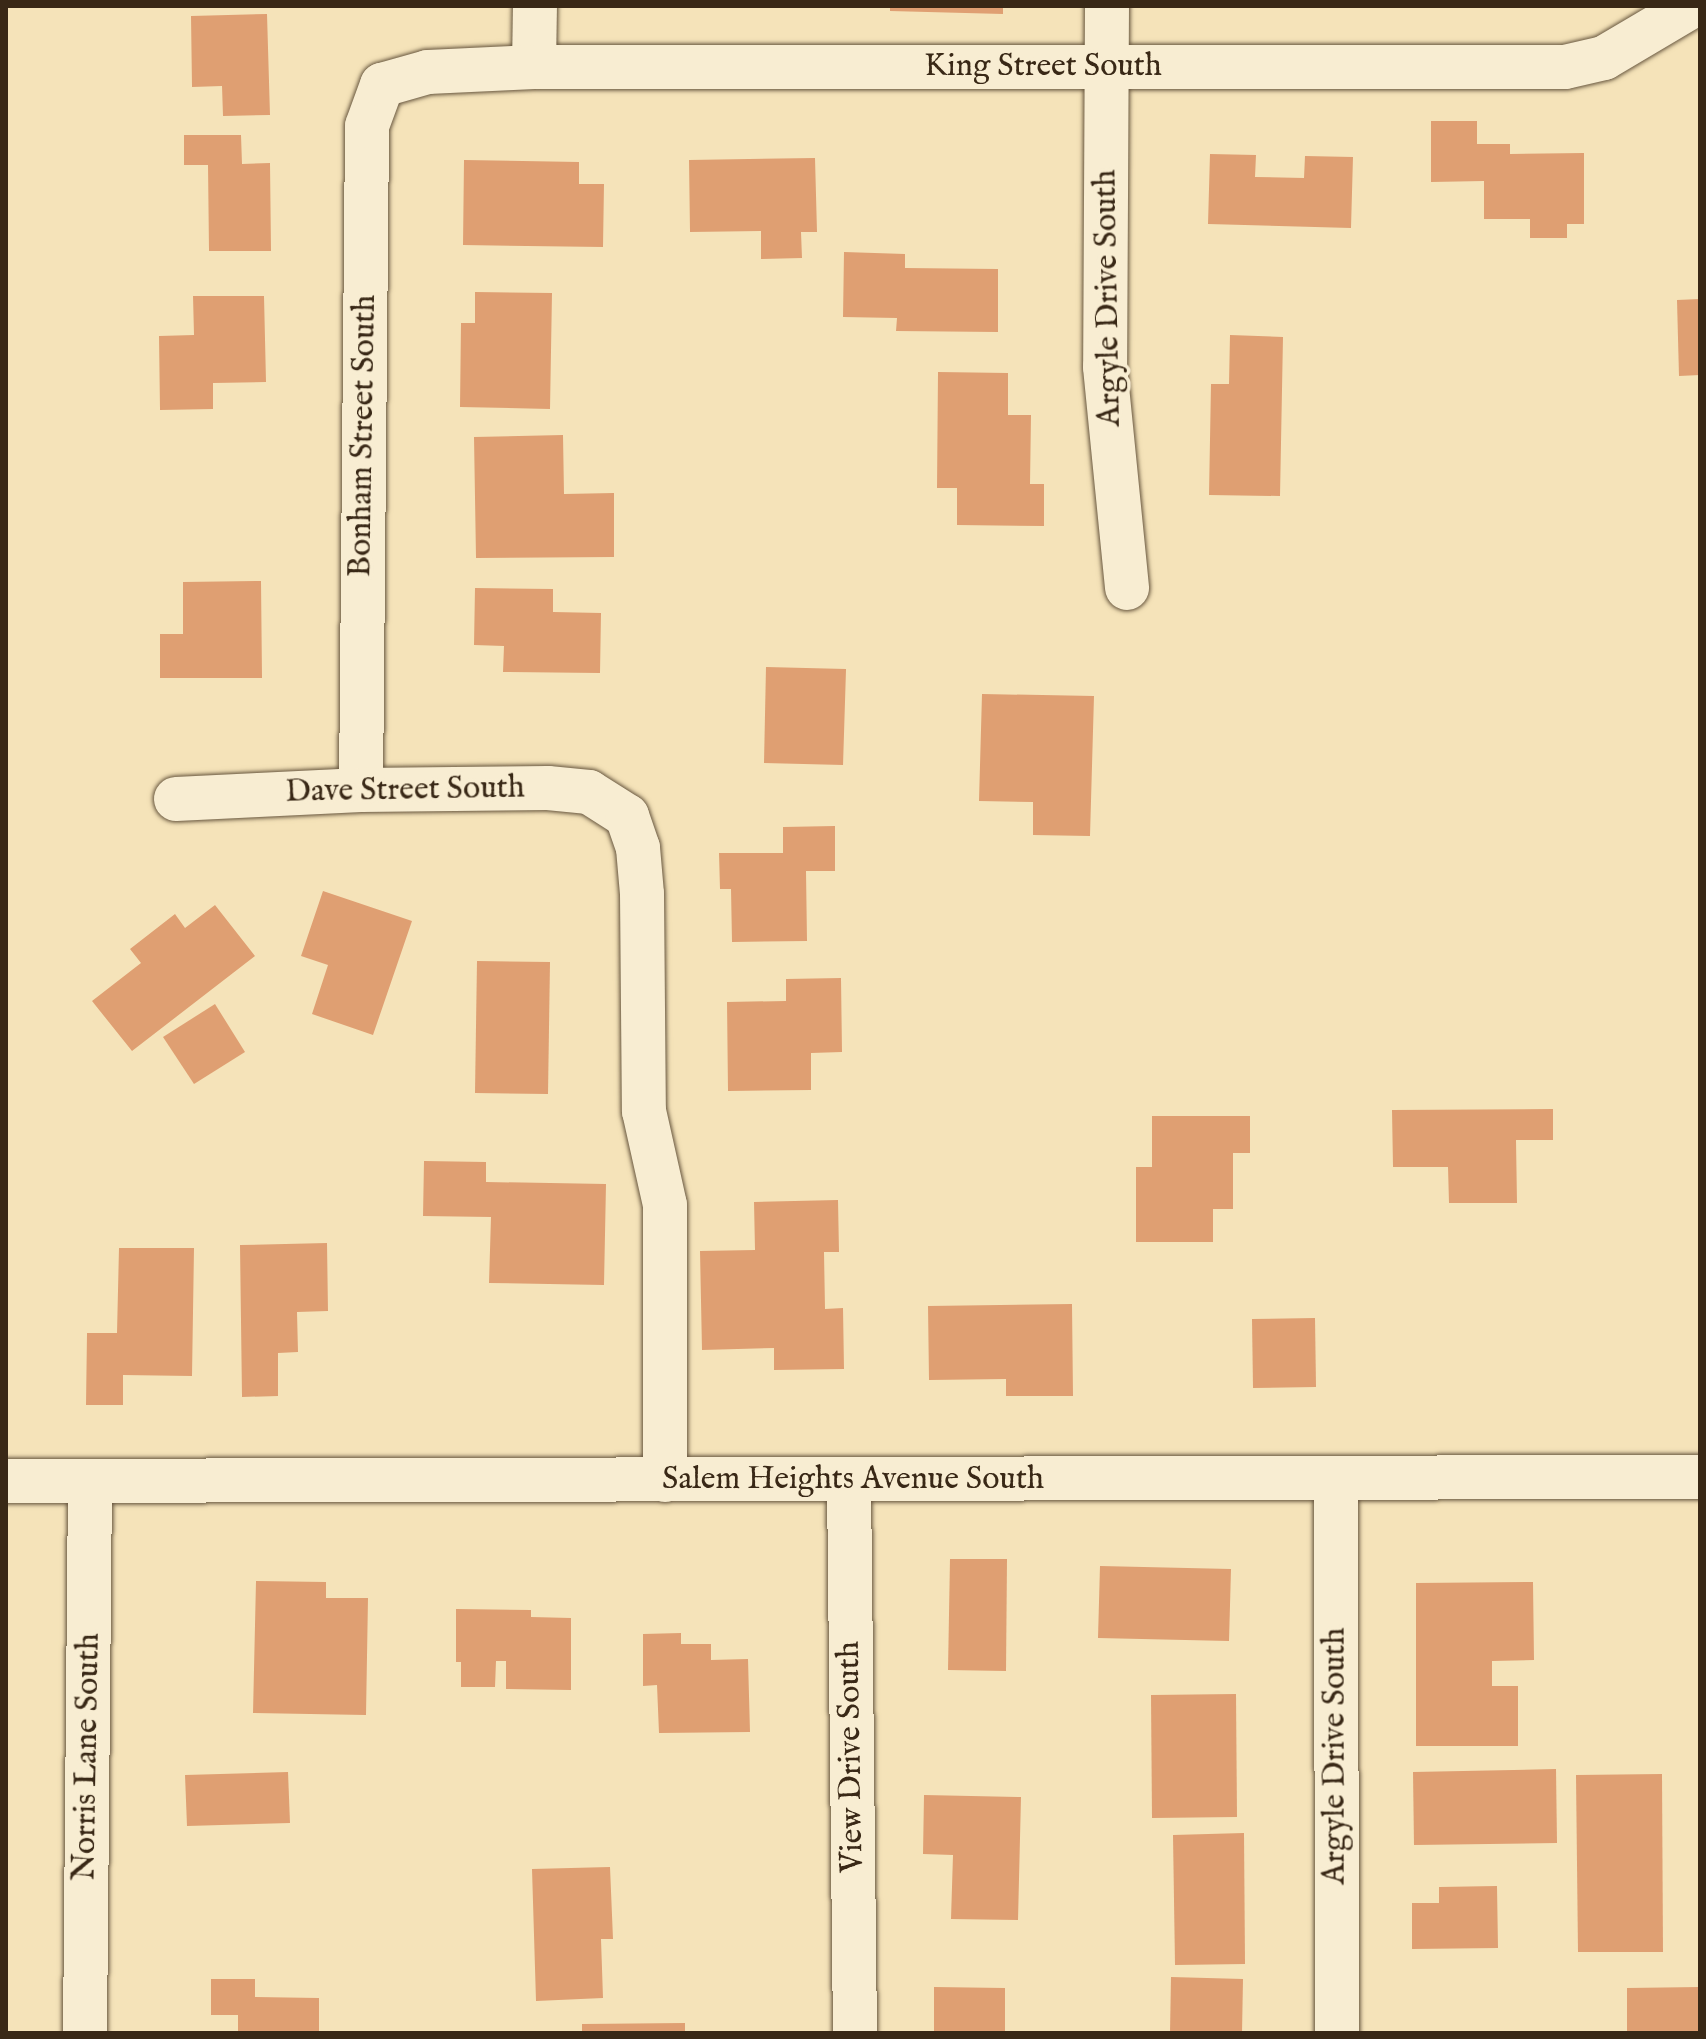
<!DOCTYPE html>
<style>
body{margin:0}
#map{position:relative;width:1706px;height:2039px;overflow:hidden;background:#f5e3b9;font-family:"IM FELL English",serif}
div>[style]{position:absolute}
.building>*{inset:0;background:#df9f72}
.roads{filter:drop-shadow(0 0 2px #68573f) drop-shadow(0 0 2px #68573f)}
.minor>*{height:44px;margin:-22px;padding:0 22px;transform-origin:22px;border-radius:22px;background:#f8edd2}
.tertiary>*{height:44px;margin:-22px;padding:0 22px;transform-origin:22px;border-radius:22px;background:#f8edd2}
span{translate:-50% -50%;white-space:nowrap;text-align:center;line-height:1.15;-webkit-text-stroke:7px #f8edd2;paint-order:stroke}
.street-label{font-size:32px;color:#392816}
.frame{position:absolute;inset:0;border:8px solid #392816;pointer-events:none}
</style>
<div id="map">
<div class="building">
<div style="clip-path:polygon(890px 6px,1003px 6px,1003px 14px,890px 11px)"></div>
<div style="clip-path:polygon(267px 14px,270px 115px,223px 116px,222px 86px,192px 87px,191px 16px)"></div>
<div style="clip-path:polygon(1431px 121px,1477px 121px,1477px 144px,1510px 144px,1510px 154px,1584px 153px,1584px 224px,1567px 224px,1567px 238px,1530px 238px,1530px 219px,1484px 219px,1484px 181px,1431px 182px)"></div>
<div style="clip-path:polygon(184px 135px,241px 135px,242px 164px,270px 163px,271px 251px,209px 251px,208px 165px,184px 165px)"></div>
<div style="clip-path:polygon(1210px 154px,1256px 155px,1255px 177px,1304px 178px,1305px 156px,1353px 157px,1351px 228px,1208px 224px)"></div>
<div style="clip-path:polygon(815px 158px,817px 232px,801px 232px,802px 258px,761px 259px,761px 231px,690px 232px,689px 160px)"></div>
<div style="clip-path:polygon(464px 160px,579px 162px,579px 184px,604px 184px,603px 247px,463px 245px)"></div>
<div style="clip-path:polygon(844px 252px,905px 254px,905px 268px,998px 269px,998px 332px,896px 331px,897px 318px,843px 317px)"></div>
<div style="clip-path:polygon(475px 292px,552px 293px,550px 409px,460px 407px,461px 323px,475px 323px)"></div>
<div style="clip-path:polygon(193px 296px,264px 296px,266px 382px,213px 383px,213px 409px,160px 410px,159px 336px,194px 335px)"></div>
<div style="clip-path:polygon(1700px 299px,1700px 375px,1679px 376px,1677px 300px)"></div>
<div style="clip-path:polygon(1230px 335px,1283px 337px,1280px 496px,1209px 495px,1211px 384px,1229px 384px)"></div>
<div style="clip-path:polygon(938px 372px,1008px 373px,1008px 415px,1031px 415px,1030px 484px,1044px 484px,1044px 526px,957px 525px,957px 488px,937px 488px)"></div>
<div style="clip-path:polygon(563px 435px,564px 494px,614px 493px,614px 557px,476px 558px,474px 437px)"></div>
<div style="clip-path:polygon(261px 581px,262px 678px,160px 678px,160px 634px,183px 634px,183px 582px)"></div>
<div style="clip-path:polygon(475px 588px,553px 589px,553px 612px,601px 613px,600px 673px,503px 672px,504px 646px,474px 645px)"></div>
<div style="clip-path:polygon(766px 667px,846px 669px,843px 765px,764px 763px)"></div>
<div style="clip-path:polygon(982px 694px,1094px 696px,1090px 836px,1033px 835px,1033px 802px,979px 801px)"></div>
<div style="clip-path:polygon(835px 826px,835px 871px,806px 871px,807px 941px,732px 942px,731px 889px,720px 889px,719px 853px,783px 853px,783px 827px)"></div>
<div style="clip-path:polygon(323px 891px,412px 921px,373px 1035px,312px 1014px,328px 965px,301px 956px)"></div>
<div style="clip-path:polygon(215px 905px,255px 956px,132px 1051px,92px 1001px,141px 963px,130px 949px,175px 914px,185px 928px)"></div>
<div style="clip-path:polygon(477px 961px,550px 962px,548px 1094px,475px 1093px)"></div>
<div style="clip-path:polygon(841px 978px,842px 1052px,811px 1053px,811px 1090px,728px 1091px,727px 1002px,786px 1001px,786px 979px)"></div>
<div style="clip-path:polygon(215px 1004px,245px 1052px,194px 1084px,163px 1037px)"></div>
<div style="clip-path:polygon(1553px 1109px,1553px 1140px,1516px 1140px,1517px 1203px,1449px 1203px,1448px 1167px,1393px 1167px,1392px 1110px)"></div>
<div style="clip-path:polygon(1152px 1116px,1250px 1116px,1250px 1153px,1233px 1153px,1233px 1209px,1213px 1209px,1213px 1242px,1136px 1242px,1136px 1167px,1152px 1167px)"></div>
<div style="clip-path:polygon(424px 1161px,486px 1162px,486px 1182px,606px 1184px,604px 1285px,489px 1283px,491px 1217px,423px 1216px)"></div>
<div style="clip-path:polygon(838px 1200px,839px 1252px,824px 1252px,825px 1309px,843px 1308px,844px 1369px,774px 1370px,774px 1348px,702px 1350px,700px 1251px,755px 1250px,754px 1202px)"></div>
<div style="clip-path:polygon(327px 1243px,328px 1311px,297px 1312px,298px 1352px,278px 1353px,278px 1396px,242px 1397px,240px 1245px)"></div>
<div style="clip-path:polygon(119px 1248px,194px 1248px,192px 1376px,123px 1375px,123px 1405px,86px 1405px,87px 1333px,117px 1333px)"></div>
<div style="clip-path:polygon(1072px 1304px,1073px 1396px,1006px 1396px,1006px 1379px,929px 1380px,928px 1306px)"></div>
<div style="clip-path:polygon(1315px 1318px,1316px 1387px,1253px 1388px,1252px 1319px)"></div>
<div style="clip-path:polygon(950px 1559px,1007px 1559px,1006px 1671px,948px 1670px)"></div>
<div style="clip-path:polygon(1100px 1566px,1231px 1569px,1229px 1641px,1098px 1638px)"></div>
<div style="clip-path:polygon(256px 1581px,326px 1582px,326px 1598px,368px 1598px,366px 1715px,253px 1713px)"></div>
<div style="clip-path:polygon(1533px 1582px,1534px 1660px,1492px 1661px,1492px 1686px,1518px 1686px,1518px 1746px,1416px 1746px,1416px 1583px)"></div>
<div style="clip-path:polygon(456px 1609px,531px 1610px,531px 1617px,571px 1618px,571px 1690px,506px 1689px,506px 1661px,496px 1661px,495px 1687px,461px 1687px,461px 1662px,456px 1662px)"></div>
<div style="clip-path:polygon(681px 1633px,681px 1644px,711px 1644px,711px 1660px,748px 1659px,750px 1732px,659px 1733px,657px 1685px,643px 1686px,643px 1634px)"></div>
<div style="clip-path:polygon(1236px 1694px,1237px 1817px,1152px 1818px,1151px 1695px)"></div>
<div style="clip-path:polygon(1556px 1769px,1557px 1843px,1414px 1845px,1413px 1772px)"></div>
<div style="clip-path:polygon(288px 1772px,290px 1823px,187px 1826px,185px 1775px)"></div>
<div style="clip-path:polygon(1662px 1774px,1663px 1952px,1578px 1952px,1576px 1775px)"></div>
<div style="clip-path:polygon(924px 1795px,1021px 1797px,1018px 1920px,951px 1919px,953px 1855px,923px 1854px)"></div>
<div style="clip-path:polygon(1244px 1833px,1245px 1964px,1175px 1965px,1173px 1835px)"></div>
<div style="clip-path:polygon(610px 1867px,613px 1939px,601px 1939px,603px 1998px,536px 2001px,532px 1869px)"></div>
<div style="clip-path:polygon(1497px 1886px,1498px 1948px,1412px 1949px,1412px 1903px,1439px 1903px,1439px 1887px)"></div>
<div style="clip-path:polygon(1171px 1977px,1243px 1979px,1242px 2033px,1170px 2033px)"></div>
<div style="clip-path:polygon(211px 1979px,255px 1979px,255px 1997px,319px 1998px,319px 2033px,238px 2033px,238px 2015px,211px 2015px)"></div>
<div style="clip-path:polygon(934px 1987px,1005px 1988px,1005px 2033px,934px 2033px)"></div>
<div style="clip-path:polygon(1700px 1987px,1700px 2033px,1627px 2033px,1627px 1988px)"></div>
<div style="clip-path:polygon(685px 2023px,685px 2033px,582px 2033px,582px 2024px)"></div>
</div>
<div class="roads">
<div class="minor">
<div style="left:1107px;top:6px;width:361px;rotate:90.3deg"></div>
<div style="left:1105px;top:367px;width:222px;rotate:84.3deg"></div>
<div style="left:534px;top:67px;width:61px;rotate:-89.1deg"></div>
<div style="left:361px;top:790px;width:664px;rotate:-89.48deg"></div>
<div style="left:367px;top:126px;width:44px;rotate:-69.9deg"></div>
<div style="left:382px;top:85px;width:48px;rotate:-15.8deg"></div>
<div style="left:428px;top:72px;width:106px;rotate:-2.7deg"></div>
<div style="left:534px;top:67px;width:1031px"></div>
<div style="left:1565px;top:67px;width:40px;rotate:-13deg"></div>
<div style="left:1604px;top:58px;width:102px;rotate:-30.6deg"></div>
<div style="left:176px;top:799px;width:185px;rotate:-2.8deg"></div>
<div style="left:361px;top:790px;width:187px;rotate:-0.6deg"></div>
<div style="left:548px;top:788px;width:41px;rotate:5.6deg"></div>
<div style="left:589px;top:792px;width:45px;rotate:32.3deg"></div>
<div style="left:627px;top:816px;width:34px;rotate:71deg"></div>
<div style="left:638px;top:848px;width:46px;rotate:85deg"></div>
<div style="left:642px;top:894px;width:217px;rotate:89.5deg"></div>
<div style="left:644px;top:1111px;width:96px;rotate:77.4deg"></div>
<div style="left:665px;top:1205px;width:275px;rotate:90deg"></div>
<div style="left:1336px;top:1478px;width:555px;rotate:89.9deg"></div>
<div style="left:849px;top:1481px;width:552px;rotate:89.38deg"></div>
<div style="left:85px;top:2033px;width:552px;rotate:-89.48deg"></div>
</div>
<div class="tertiary">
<div style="left:6px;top:1481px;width:1694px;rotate:-0.14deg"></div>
</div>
</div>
<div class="street-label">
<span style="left:1043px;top:67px">King Street South</span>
<span style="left:1109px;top:298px;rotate:-91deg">Argyle Drive South</span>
<span style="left:364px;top:436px;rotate:-89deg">Bonham Street South</span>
<span style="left:405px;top:791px;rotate:-1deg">Dave Street South</span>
<span style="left:853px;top:1480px">Salem Heights Avenue South</span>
<span style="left:1336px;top:1756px;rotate:-90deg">Argyle Drive South</span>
<span style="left:88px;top:1757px;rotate:-89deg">Norris Lane South</span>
<span style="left:852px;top:1757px;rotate:-91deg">View Drive South</span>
</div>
<div class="frame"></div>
</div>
